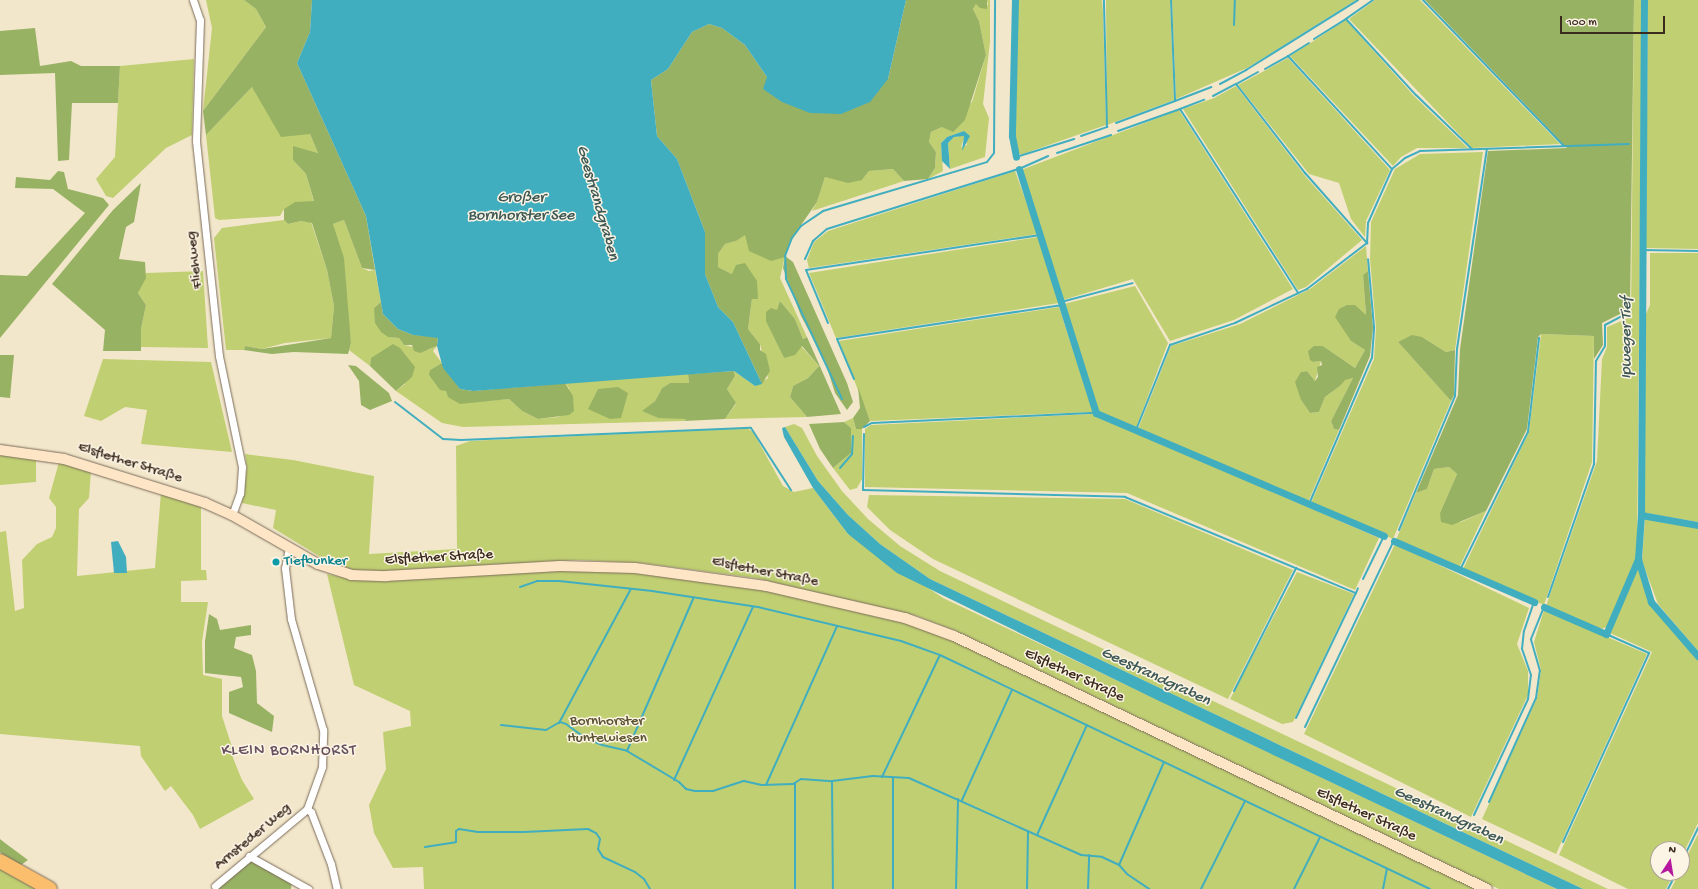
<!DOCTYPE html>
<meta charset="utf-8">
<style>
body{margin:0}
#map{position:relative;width:1698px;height:889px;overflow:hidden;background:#f3e7cb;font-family:"Gochi Hand",sans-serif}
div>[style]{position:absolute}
.green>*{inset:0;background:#c0cf72}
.forest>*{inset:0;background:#98b264}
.water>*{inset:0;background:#41aebf}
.stream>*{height:2px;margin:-1px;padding:0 1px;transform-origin:1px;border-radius:1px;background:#41aebf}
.canal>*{height:7px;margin:-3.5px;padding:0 3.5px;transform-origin:3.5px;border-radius:3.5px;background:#41aebf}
.roads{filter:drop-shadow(0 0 1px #7b6c5b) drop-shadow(0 0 1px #7b6c5b)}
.minor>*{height:7px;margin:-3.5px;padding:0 3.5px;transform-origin:3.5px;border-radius:3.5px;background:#fff}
.secondary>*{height:10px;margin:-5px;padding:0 5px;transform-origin:5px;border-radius:5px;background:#fde5c5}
.motorway>*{height:14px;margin:-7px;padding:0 7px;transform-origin:7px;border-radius:7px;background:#fabe6d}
.dots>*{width:11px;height:11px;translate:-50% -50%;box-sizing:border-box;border:2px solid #fcf5e5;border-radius:50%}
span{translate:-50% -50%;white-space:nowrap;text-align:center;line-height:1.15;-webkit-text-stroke:3px #fcf5e5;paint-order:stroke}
.street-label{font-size:15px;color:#3b2a1e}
.culture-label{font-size:15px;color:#0d838f}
.left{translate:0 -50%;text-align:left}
.park-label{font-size:15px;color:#5c5333}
.water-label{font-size:16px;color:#3d5856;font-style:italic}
.neighbourhood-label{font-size:16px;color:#67505f;letter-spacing:1px}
.north{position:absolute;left:1650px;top:841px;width:40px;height:40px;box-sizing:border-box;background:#fcf5e5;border:1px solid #afa495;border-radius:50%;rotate:12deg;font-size:11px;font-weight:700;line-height:16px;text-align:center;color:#3b2a1e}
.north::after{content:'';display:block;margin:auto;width:14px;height:18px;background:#b5179e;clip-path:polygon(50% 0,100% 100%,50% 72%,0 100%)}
.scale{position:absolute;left:1560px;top:16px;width:105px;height:18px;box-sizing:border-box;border:2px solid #3b2a1e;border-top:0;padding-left:5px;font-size:12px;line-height:14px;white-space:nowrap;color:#3b2a1e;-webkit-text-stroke:3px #fcf5e5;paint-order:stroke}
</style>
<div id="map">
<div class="green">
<div style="clip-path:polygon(206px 0,244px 0,256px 9px,266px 27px,203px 111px,212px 28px)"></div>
<div style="clip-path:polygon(987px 0,990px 0,990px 42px,983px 104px,989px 118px,985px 157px,950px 169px,948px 143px,954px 137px,965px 135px,961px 147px,967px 145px,964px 131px,947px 137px,941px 143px,943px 171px,928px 179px,935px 168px,936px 152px,929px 142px,931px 132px,942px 127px,972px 102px,986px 55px,979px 21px,973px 9px,976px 4px,988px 5px)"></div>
<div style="clip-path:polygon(1017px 0,1102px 0,1103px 13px,1106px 125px,1023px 154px,1017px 154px,1014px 135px)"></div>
<div style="clip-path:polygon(1106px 0,1170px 0,1174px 100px,1107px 125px)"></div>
<div style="clip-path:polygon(1172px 0,1356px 0,1247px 68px,1176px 99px)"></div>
<div style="clip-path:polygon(1375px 0,1420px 0,1560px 144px,1472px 148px,1349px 19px)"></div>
<div style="clip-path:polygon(1634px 0,1642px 0,1637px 556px,1607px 627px,1601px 629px,1546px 606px,1597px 461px,1602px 359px,1607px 347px,1607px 327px,1631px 317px)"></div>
<div style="clip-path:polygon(1648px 0,1698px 0,1698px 249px,1646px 248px)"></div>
<div style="clip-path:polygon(1346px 20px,1414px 96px,1468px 148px,1417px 148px,1401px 157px,1393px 166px,1290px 56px)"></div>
<div style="clip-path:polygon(1288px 58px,1390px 170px,1366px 221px,1365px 237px,1351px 219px,1339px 183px,1309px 174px,1238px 85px)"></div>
<div style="clip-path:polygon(194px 59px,192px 135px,166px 148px,113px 198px,106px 196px,96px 179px,115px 157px,120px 66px)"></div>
<div style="clip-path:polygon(1236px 86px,1306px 177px,1362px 240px,1306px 287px,1298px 290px,1183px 109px,1214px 98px)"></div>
<div style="clip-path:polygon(252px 87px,260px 97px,310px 134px,318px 153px,294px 147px,293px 160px,306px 174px,314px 202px,284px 209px,280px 216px,219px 220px,215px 218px,206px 135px)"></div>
<div style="clip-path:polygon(1179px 110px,1293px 289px,1234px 320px,1170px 341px,1133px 279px,1063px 300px,1021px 170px)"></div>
<div style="clip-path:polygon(1483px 152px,1455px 350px,1446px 352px,1422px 337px,1398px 342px,1451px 401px,1393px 539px,1311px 503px,1374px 359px,1376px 328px,1370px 259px,1371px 222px,1395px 169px,1420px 154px)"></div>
<div style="clip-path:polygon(893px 169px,904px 181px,812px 211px,817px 202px,825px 177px,862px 180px,869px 171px)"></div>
<div style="clip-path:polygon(1015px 171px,1038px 234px,809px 268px,807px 260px,814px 242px,828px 231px)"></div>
<div style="clip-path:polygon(284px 220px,288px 224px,301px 221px,311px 222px,327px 270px,334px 306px,331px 338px,285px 343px,262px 349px,245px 346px,244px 350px,226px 350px,214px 238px,222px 228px)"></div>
<div style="clip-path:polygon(344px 220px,362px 268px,369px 271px,375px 270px,381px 302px,374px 308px,389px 337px,399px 338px,404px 345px,428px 350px,437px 346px,433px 351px,442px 363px,430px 370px,460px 403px,509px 399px,522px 411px,538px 419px,558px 417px,573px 411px,569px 388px,565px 383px,688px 374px,689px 383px,670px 383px,662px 388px,655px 401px,643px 411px,658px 418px,687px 418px,684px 421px,463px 427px,442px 423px,396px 391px,405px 384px,371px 358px,370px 366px,349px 350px,351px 343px,346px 301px,333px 224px)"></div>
<div style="clip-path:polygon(745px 234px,785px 256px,780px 278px,807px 337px,803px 339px,795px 319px,780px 301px,774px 336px,784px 358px,801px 346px,819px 366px,808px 378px,793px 386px,790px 397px,807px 417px,725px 419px,736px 404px,727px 389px,735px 376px,734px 371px,755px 386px,768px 378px,760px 344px,748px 329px,752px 299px,732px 274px,718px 267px,718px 254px,725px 244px,736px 241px)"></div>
<div style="clip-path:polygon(1038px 237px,1059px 303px,836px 338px,809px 273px)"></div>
<div style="clip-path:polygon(1366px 246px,1368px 271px,1363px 275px,1366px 316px,1351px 341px,1365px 350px,1355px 368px,1323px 346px,1310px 359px,1313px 362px,1321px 361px,1315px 381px,1307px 371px,1301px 372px,1301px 400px,1310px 413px,1319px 412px,1325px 397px,1340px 386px,1345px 379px,1353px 378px,1331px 421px,1334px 429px,1339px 430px,1308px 502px,1138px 429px,1171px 346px,1240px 324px,1310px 289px)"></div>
<div style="clip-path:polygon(1650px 253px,1698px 253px,1698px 522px,1645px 513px,1645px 316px,1650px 305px)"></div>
<div style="clip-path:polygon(203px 271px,208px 348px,141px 347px,141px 329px,146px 305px,138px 293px,146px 273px)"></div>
<div style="clip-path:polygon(1135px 286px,1168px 343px,1136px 428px,1098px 411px,1064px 304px)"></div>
<div style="clip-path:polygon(1059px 307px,1093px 412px,870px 421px,839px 341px)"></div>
<div style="clip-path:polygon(1541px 334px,1594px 336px,1592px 462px,1544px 605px,1463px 569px,1529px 432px)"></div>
<div style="clip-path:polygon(103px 359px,211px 362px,232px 452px,141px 444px,147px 410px,125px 407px,101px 421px,84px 416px)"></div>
<div style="clip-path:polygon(1093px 414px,1379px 538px,1355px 590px,1127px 493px,865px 487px,865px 429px,871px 425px)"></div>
<div style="clip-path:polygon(853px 418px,856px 429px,862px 429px,862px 479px,857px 488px,850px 490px,833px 468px,851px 453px,851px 428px,844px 422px)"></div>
<div style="clip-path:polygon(794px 424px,802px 428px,817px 456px,842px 491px,868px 519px,900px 546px,940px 571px,1608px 889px,1583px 889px,930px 579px,880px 544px,848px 515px,818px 481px,785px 427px)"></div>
<div style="clip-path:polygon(747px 428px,753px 432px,783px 486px,794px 492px,813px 488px,848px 534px,943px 598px,1557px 889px,1499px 889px,956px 631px,917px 616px,755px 578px,642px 563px,576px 560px,383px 571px,353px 570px,332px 564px,273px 528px,276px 510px,242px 503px,247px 468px,245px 454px,293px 460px,374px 476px,369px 554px,457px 549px,456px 446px,470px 441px)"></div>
<div style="clip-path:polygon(0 454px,36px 457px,36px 482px,0 485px)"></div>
<div style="clip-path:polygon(59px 462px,91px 471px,89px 498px,79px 509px,77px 576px,155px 568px,161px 492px,201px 505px,201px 570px,206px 570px,207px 580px,181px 581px,181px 602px,208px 602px,202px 642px,203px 675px,222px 679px,222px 716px,234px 753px,233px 758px,242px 780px,254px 799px,200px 829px,193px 815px,171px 786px,165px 791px,141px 756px,140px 746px,0 734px,0 532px,6px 531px,15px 611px,24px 608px,22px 560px,37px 544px,52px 537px,56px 528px,56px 507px,49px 498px)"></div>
<div style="clip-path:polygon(1449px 467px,1457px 474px,1440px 513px,1461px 522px,1486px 511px,1459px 568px,1396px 540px,1416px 493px,1427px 489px,1434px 469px)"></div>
<div style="clip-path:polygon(869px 495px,1125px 499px,1293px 570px,1228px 699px,933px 559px,890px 530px,867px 507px)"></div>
<div style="clip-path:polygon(1645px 519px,1698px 528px,1698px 651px,1658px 604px,1642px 561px)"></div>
<div style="clip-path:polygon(1395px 544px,1529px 608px,1517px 644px,1528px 671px,1528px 695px,1471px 817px,1304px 734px)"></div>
<div style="clip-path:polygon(1636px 565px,1639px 567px,1652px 605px,1698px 659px,1698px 823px,1682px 856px,1682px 849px,1658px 849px,1658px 873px,1674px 873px,1666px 889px,1628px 889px,1559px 855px,1652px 652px,1610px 633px)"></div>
<div style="clip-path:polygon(557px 569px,623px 571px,685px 577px,789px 594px,930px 629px,1477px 889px,424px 889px,423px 867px,393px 868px,374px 833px,369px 805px,386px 769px,383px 732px,411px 726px,410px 711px,354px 685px,327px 574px,352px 579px)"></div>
<div style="clip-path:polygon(1297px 572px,1354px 594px,1293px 722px,1282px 724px,1230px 699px)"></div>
<div style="clip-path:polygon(1544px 610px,1647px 654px,1556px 854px,1482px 819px,1537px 698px,1541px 670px,1534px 642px)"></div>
<div style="clip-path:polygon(1698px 834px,1698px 889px,1671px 889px,1679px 873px,1682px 873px,1682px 866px)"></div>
<div style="clip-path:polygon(0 865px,45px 889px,0 889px)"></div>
</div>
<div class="forest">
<div style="clip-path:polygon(244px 0,312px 0,310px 32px,297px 63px,366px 216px,375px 270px,362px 268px,344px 220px,333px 224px,344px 258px,351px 343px,348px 354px,294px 352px,272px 354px,244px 350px,245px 346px,262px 349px,331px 338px,334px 306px,327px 270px,312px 223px,301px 221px,288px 224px,284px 220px,284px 209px,295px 202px,314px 201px,306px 174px,293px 160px,293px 146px,318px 153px,310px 134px,281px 137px,252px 87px,206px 135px,203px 111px,266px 27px,256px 9px)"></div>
<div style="clip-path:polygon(906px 0,987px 0,987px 9px,980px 8px,976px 4px,973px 9px,979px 21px,986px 55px,965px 120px,953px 132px,942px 127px,931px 132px,929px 142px,936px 152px,935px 168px,928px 179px,904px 181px,893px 169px,869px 171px,862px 180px,848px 183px,825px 177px,817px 202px,792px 238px,785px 256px,793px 262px,847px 383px,853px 402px,847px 410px,835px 393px,825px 361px,801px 316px,783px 268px,785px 257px,771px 261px,749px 251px,745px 235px,736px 241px,725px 244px,718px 254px,718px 267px,732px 274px,736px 265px,745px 263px,757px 281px,758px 299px,752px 299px,748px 329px,760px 344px,760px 350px,766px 354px,770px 371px,762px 384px,733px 322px,718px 307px,705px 274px,705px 232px,677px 159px,657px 136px,651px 80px,668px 69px,692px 32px,709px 24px,722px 28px,745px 45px,767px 77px,888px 79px)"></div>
<div style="clip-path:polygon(1425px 0,1634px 0,1630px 309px,1602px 323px,1603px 345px,1594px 359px,1594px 336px,1541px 334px,1538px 337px,1527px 429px,1486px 511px,1452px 525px,1441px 522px,1440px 513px,1457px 474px,1449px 467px,1434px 469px,1427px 489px,1416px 493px,1458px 395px,1460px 349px,1488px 151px,1567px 148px)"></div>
<div style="clip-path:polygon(35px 28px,40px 66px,71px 61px,81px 66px,120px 66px,118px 103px,72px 103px,69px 160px,58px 161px,55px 73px,0 75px,0 31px)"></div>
<div style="clip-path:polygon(58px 171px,64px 172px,68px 189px,103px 198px,109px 205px,0 338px,0 275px,27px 276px,85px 213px,53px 189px,15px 188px,16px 177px,50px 180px)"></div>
<div style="clip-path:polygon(141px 183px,134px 222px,126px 227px,119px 259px,145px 262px,146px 278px,138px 293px,146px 305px,141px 329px,141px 351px,103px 351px,105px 330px,52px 284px,113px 210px)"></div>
<div style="clip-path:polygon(1368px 271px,1373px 328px,1370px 356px,1339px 430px,1334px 429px,1331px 421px,1353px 378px,1345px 380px,1340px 386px,1325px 397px,1319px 412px,1310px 413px,1301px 400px,1295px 382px,1301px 372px,1307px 371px,1315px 381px,1318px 377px,1317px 367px,1322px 365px,1321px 361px,1313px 362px,1310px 360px,1308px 351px,1314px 346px,1323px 346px,1355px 368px,1365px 350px,1351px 341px,1335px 317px,1339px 309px,1347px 305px,1355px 305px,1366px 315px,1363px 275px)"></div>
<div style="clip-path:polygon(780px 301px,795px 319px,803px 339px,807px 337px,841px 414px,807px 417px,790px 397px,793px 386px,808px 378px,819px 366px,802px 346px,795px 355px,784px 358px,766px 321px,766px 312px,771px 308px,777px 310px)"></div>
<div style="clip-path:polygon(381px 302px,383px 314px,398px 329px,413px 335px,435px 336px,438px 338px,437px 346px,420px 353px,414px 351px,412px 345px,404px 345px,399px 338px,388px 337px,381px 332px,375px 323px,374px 308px)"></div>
<div style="clip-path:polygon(1412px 335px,1422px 337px,1446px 352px,1455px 350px,1454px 395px,1451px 401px,1398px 342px)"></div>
<div style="clip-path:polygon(393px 344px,400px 348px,415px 367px,412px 377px,396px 391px,370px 366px,371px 358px)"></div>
<div style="clip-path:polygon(0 355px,14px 355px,10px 398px,0 397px)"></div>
<div style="clip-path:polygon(442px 363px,460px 389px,473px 391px,565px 383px,573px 396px,574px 411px,569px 415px,538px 419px,522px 411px,509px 399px,460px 404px,448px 397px,446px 391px,440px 390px,429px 375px,430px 370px)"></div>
<div style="clip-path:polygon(348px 365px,356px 366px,389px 393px,392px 401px,370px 410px,361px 405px,359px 381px)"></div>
<div style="clip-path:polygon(734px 371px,735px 376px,727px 389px,736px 403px,725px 419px,684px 421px,686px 419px,658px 418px,642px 411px,655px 401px,662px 388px,670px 383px,689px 383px,688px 374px)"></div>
<div style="clip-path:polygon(618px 387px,628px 393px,621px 418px,610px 419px,588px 409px,598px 389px)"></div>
<div style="clip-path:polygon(858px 387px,870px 421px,862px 429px,856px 429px,853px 418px,860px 408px)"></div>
<div style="clip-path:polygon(844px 422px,851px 428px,851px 453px,833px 468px,820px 449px,809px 424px)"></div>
<div style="clip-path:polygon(209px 614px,217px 619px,220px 630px,251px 625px,251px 635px,236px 637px,234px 648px,252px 655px,256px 671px,257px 703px,274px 716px,272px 732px,229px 713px,229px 692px,243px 687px,241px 677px,205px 673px,205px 641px)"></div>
<div style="clip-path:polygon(0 839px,5px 843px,28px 860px,21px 865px,8px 859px,0 852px)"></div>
<div style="clip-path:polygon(249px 859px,292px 882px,291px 889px,216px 889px)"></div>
</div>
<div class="water">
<div style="clip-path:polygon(312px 0,906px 0,888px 79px,870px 102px,841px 114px,810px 113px,782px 102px,763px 89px,767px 77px,745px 45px,722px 28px,709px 24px,692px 32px,668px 69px,651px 80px,657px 136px,677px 159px,705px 232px,705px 274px,718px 307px,733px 322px,762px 384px,755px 386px,734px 371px,473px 391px,460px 389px,443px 368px,437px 346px,438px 338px,413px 335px,398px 329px,383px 314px,366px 216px,297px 63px,310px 32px)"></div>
<div style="clip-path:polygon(964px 131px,970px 136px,962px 151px,964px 136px,954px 137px,948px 143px,950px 169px,942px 161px,941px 143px,947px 137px)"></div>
<div style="clip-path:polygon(785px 427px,818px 481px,848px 515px,880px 544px,930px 579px,1583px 889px,1557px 889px,1157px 700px,897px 573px,848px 534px,813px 488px,784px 437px,782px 428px)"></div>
<div style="clip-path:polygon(118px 541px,126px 557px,127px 573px,114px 573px,111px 542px)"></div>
</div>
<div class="stream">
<div style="left:1171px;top:0;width:101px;rotate:87.7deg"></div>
<div style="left:1175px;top:101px;width:39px;rotate:-21deg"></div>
<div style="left:1373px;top:0;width:33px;rotate:145deg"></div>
<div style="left:1346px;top:19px;width:103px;rotate:47.4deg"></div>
<div style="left:1416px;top:95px;width:78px;rotate:44deg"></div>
<div style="left:1423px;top:0;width:203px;rotate:46deg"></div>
<div style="left:1234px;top:25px;width:25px;rotate:-88deg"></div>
<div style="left:1314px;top:39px;width:38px;rotate:-32deg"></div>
<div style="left:1309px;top:43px;width:25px;rotate:148deg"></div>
<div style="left:1288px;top:56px;width:154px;rotate:47.4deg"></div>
<div style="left:1265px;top:69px;width:26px;rotate:-29deg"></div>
<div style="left:1258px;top:72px;width:25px;rotate:151deg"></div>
<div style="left:1236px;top:84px;width:113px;rotate:52.2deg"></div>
<div style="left:1305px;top:173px;width:94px;rotate:48.5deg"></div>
<div style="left:1220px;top:84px;width:30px;rotate:-28deg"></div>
<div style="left:1246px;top:70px;width:132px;rotate:-32deg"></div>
<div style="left:1213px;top:96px;width:26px;rotate:-28deg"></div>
<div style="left:1180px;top:109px;width:26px;rotate:-21deg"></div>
<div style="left:1116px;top:123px;width:63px;rotate:-20.4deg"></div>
<div style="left:1118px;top:131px;width:66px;rotate:-19.5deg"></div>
<div style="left:1180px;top:109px;width:219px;rotate:57.3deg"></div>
<div style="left:1081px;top:136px;width:28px;rotate:-19deg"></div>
<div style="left:1107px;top:127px;width:127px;rotate:-91.4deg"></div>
<div style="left:1057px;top:153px;width:57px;rotate:-18.4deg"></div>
<div style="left:1016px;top:157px;width:61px;rotate:-17.2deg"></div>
<div style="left:1643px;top:250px;width:55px;rotate:1deg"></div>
<div style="left:805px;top:259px;width:20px;rotate:-66deg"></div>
<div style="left:813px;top:241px;width:18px;rotate:-41deg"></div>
<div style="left:827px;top:229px;width:201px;rotate:-17.4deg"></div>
<div style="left:1019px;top:169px;width:32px;rotate:-24deg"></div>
<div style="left:1061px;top:302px;width:74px;rotate:-14.8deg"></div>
<div style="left:828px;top:323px;width:57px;rotate:-112.5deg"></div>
<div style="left:806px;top:270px;width:237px;rotate:-8.5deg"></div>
<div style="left:854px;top:379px;width:43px;rotate:-113deg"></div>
<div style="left:837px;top:339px;width:228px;rotate:-8.6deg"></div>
<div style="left:842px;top:399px;width:132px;rotate:-115deg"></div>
<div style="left:786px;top:279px;width:23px;rotate:-92deg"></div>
<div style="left:785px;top:256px;width:19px;rotate:-69deg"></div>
<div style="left:792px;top:238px;width:15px;rotate:-53deg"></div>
<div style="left:801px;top:226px;width:27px;rotate:-34deg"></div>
<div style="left:823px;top:211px;width:171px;rotate:-16.6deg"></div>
<div style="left:987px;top:162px;width:11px;rotate:-52deg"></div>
<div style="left:994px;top:153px;width:153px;rotate:-89.6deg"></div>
<div style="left:395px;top:402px;width:61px;rotate:37.6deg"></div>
<div style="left:443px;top:439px;width:18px;rotate:3deg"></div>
<div style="left:461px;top:440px;width:290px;rotate:-2.4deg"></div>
<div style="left:751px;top:428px;width:74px;rotate:57.2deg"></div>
<div style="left:864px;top:427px;width:9px;rotate:-27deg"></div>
<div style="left:872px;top:423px;width:224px;rotate:-2.6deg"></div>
<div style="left:1136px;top:430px;width:92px;rotate:-68.2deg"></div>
<div style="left:1170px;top:345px;width:69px;rotate:-18.7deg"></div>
<div style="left:1235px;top:323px;width:80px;rotate:-25.3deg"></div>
<div style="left:1307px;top:289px;width:76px;rotate:-37.5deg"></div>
<div style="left:1367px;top:243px;width:20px;rotate:-87deg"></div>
<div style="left:1368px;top:223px;width:59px;rotate:-66deg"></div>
<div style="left:1392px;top:169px;width:17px;rotate:-40deg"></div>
<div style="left:1405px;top:158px;width:17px;rotate:-25deg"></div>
<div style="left:1420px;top:151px;width:209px;rotate:-1.9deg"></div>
<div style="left:864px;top:434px;width:56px;rotate:91deg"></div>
<div style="left:863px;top:490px;width:262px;rotate:1.5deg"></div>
<div style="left:1125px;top:497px;width:250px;rotate:22.6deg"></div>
<div style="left:1356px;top:593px;width:5px;rotate:-68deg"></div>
<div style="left:840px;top:468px;width:18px;rotate:-49deg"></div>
<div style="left:852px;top:454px;width:18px;rotate:-87deg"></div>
<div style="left:1309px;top:504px;width:159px;rotate:-66.7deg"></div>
<div style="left:1372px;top:358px;width:31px;rotate:-86deg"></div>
<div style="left:1374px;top:327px;width:68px;rotate:-95deg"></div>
<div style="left:1399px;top:530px;width:145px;rotate:-67.3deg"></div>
<div style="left:1455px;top:396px;width:47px;rotate:-87.6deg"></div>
<div style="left:1457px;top:349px;width:202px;rotate:-81.5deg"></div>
<div style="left:1460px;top:570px;width:154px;rotate:-63.8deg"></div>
<div style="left:1528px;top:432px;width:95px;rotate:-83.3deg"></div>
<div style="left:1363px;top:579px;width:48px;rotate:-64deg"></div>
<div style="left:520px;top:587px;width:18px;rotate:-19deg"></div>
<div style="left:537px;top:581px;width:22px"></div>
<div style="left:559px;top:581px;width:94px;rotate:6.1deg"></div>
<div style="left:652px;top:591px;width:107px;rotate:8.6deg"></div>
<div style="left:758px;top:607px;width:147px;rotate:13.4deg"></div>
<div style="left:901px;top:641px;width:41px;rotate:19.7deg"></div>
<div style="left:940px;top:655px;width:543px;rotate:25.53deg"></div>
<div style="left:1548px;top:597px;width:141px;rotate:-70.9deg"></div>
<div style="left:1594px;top:464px;width:103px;rotate:-88.9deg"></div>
<div style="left:1596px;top:361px;width:17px;rotate:-59deg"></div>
<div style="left:1605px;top:346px;width:21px;rotate:-90deg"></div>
<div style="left:1605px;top:325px;width:27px;rotate:-28deg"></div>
<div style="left:1234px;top:691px;width:138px;rotate:-63.2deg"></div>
<div style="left:1296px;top:718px;width:139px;rotate:-64.4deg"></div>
<div style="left:559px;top:723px;width:152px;rotate:-61.8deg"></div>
<div style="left:501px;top:725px;width:45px;rotate:6.3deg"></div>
<div style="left:546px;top:730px;width:16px;rotate:-30deg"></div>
<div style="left:560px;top:722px;width:6px;rotate:18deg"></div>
<div style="left:566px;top:724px;width:24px;rotate:36deg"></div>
<div style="left:585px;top:738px;width:18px;rotate:22deg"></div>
<div style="left:602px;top:745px;width:26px;rotate:13deg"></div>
<div style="left:627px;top:751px;width:61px;rotate:30.8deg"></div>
<div style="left:679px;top:782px;width:10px;rotate:45deg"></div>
<div style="left:686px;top:789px;width:9px;rotate:13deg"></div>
<div style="left:695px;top:791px;width:18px"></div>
<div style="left:713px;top:791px;width:33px;rotate:-18deg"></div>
<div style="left:744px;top:781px;width:18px;rotate:13deg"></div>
<div style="left:762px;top:785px;width:31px;rotate:-2deg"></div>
<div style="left:793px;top:784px;width:9px;rotate:-32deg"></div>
<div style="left:801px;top:779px;width:31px;rotate:4deg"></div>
<div style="left:832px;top:781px;width:41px;rotate:-7deg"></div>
<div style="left:873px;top:776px;width:36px;rotate:3deg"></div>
<div style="left:909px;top:778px;width:188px;rotate:24.1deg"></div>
<div style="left:1081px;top:855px;width:21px;rotate:5deg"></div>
<div style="left:1102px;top:857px;width:19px;rotate:25deg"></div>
<div style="left:1119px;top:865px;width:12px;rotate:48deg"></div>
<div style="left:1127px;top:874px;width:27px;rotate:34deg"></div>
<div style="left:1305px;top:727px;width:207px;rotate:-64.5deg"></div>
<div style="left:627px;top:751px;width:166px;rotate:-66.5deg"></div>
<div style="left:882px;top:777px;width:135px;rotate:-64.6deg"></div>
<div style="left:893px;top:778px;width:111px;rotate:90deg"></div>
<div style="left:674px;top:780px;width:190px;rotate:-65.5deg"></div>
<div style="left:832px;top:781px;width:108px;rotate:89.5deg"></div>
<div style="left:795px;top:783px;width:106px;rotate:90deg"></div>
<div style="left:766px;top:785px;width:174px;rotate:-65.9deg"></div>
<div style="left:962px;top:800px;width:121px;rotate:-65.6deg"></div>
<div style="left:1489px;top:802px;width:114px;rotate:-65.7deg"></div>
<div style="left:1536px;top:698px;width:27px;rotate:-82deg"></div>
<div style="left:1540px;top:671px;width:33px;rotate:-106deg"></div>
<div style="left:1531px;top:639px;width:35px;rotate:-68deg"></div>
<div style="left:1474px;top:815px;width:128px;rotate:-65deg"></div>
<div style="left:1528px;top:699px;width:24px;rotate:-83deg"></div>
<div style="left:1531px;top:675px;width:28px;rotate:-109deg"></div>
<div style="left:1522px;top:649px;width:18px;rotate:-84deg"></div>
<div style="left:1524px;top:631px;width:31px;rotate:-71deg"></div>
<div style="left:1037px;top:835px;width:121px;rotate:-65.6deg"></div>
<div style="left:1563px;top:842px;width:208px;rotate:-65.5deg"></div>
<div style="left:1649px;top:653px;width:47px;rotate:-156.2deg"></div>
<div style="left:425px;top:847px;width:31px;rotate:-9deg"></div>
<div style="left:456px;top:842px;width:11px;rotate:-90deg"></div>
<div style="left:456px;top:831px;width:4px;rotate:-34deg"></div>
<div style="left:459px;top:829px;width:19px;rotate:9deg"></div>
<div style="left:478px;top:832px;width:46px"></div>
<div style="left:524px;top:832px;width:64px;rotate:-2.7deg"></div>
<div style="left:588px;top:829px;width:9px;rotate:27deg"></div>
<div style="left:596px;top:833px;width:7px;rotate:56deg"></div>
<div style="left:600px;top:839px;width:10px;rotate:101deg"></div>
<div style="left:598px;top:849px;width:9px;rotate:58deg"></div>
<div style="left:603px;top:857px;width:35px;rotate:25deg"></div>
<div style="left:635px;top:872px;width:11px;rotate:38deg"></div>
<div style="left:644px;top:879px;width:12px;rotate:59deg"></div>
<div style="left:1682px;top:861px;width:37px;rotate:-64deg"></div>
<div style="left:1119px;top:865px;width:112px;rotate:-66.4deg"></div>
<div style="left:956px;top:889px;width:90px;rotate:-88.7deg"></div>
<div style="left:1027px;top:889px;width:58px;rotate:-89deg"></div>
<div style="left:1088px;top:889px;width:34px;rotate:-88deg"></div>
<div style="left:1201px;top:889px;width:98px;rotate:-63.4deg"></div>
<div style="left:1294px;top:889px;width:58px;rotate:-63.4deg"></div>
<div style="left:1383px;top:889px;width:20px;rotate:-79deg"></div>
<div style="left:1668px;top:889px;width:18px;rotate:-63deg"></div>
</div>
<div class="canal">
<div style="left:1015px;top:0;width:136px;rotate:91.3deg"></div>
<div style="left:1012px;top:136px;width:21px;rotate:79deg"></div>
<div style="left:1644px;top:0;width:515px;rotate:90.33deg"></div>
<div style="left:1641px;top:515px;width:44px;rotate:93.9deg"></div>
<div style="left:1638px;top:559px;width:45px;rotate:73.2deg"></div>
<div style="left:1651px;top:602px;width:72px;rotate:49deg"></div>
<div style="left:1019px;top:169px;width:256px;rotate:72.5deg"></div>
<div style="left:1096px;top:413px;width:313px;rotate:23.1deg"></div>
<div style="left:1641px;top:515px;width:58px;rotate:10deg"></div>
<div style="left:1394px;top:541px;width:153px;rotate:23.5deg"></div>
<div style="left:1544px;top:607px;width:68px;rotate:23.5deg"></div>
<div style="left:1606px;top:634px;width:82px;rotate:-66.9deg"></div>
</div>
<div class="roads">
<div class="minor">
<div style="left:193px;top:0;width:21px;rotate:71deg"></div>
<div style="left:200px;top:20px;width:121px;rotate:91.9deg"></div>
<div style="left:196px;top:141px;width:216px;rotate:83.9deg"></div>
<div style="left:219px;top:356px;width:113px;rotate:78.3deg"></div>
<div style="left:242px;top:467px;width:26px;rotate:94deg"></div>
<div style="left:240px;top:493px;width:23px;rotate:110deg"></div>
<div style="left:307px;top:809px;width:5px;rotate:37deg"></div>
<div style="left:311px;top:812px;width:56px;rotate:69deg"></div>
<div style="left:331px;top:864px;width:26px;rotate:77deg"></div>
<div style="left:249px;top:856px;width:68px;rotate:29.2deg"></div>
<div style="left:215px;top:886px;width:120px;rotate:-39.9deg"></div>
<div style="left:307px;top:809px;width:45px;rotate:-70.3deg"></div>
<div style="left:322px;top:767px;width:37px;rotate:-88deg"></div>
<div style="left:323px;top:730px;width:116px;rotate:-106.1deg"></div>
<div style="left:291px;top:619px;width:51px;rotate:-96.7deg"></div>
<div style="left:285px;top:568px;width:20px;rotate:-79deg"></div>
</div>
<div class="secondary">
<div style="left:0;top:450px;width:65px;rotate:8deg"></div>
<div style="left:64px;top:459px;width:148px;rotate:17.3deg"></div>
<div style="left:205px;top:503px;width:30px;rotate:24deg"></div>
<div style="left:232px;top:515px;width:99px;rotate:29.7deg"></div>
<div style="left:318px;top:564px;width:35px;rotate:18deg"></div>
<div style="left:351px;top:575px;width:35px;rotate:2deg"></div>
<div style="left:386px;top:576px;width:174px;rotate:-3.3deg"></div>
<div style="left:560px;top:566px;width:75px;rotate:1.5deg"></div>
<div style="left:635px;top:568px;width:132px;rotate:7.8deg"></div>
<div style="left:766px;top:586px;width:143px;rotate:13deg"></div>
<div style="left:905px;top:618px;width:52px;rotate:20.2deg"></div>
<div style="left:954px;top:636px;width:590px;rotate:25.39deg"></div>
</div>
<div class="motorway">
<div style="left:0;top:861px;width:57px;rotate:29.2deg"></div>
</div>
</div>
<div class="dots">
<div style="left:276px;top:562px;background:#0f9aa8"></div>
</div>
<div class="street-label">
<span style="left:195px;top:260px;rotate:-96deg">Fliehweg</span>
<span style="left:130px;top:463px;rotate:17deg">Elsflether Straße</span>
<span style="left:439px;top:558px;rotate:-3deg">Elsflether Straße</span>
<span style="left:765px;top:572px;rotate:11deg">Elsflether Straße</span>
<span style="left:1074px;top:676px;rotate:25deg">Elsflether Straße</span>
<span style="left:1366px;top:815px;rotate:25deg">Elsflether Straße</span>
<span style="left:253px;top:837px;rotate:-40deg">Arnsteder Weg</span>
</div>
<div class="culture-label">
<span class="left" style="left:284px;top:562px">Tiefbunker</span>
</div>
<div class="park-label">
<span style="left:607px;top:730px">Bornhorster<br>Huntewiesen</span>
</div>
<div class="water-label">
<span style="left:521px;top:208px">Großer<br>Bornhorster See</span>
<span style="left:596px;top:203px;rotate:74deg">Geestrandgraben</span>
<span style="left:1628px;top:338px;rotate:-90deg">Ipweger Tief</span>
<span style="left:1155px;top:678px;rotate:25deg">Geestrandgraben</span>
<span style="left:1448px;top:817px;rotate:25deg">Geestrandgraben</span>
</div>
<div class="neighbourhood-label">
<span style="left:289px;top:752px">KLEIN BORNHORST</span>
</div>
<div class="north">N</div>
<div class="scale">100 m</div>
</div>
